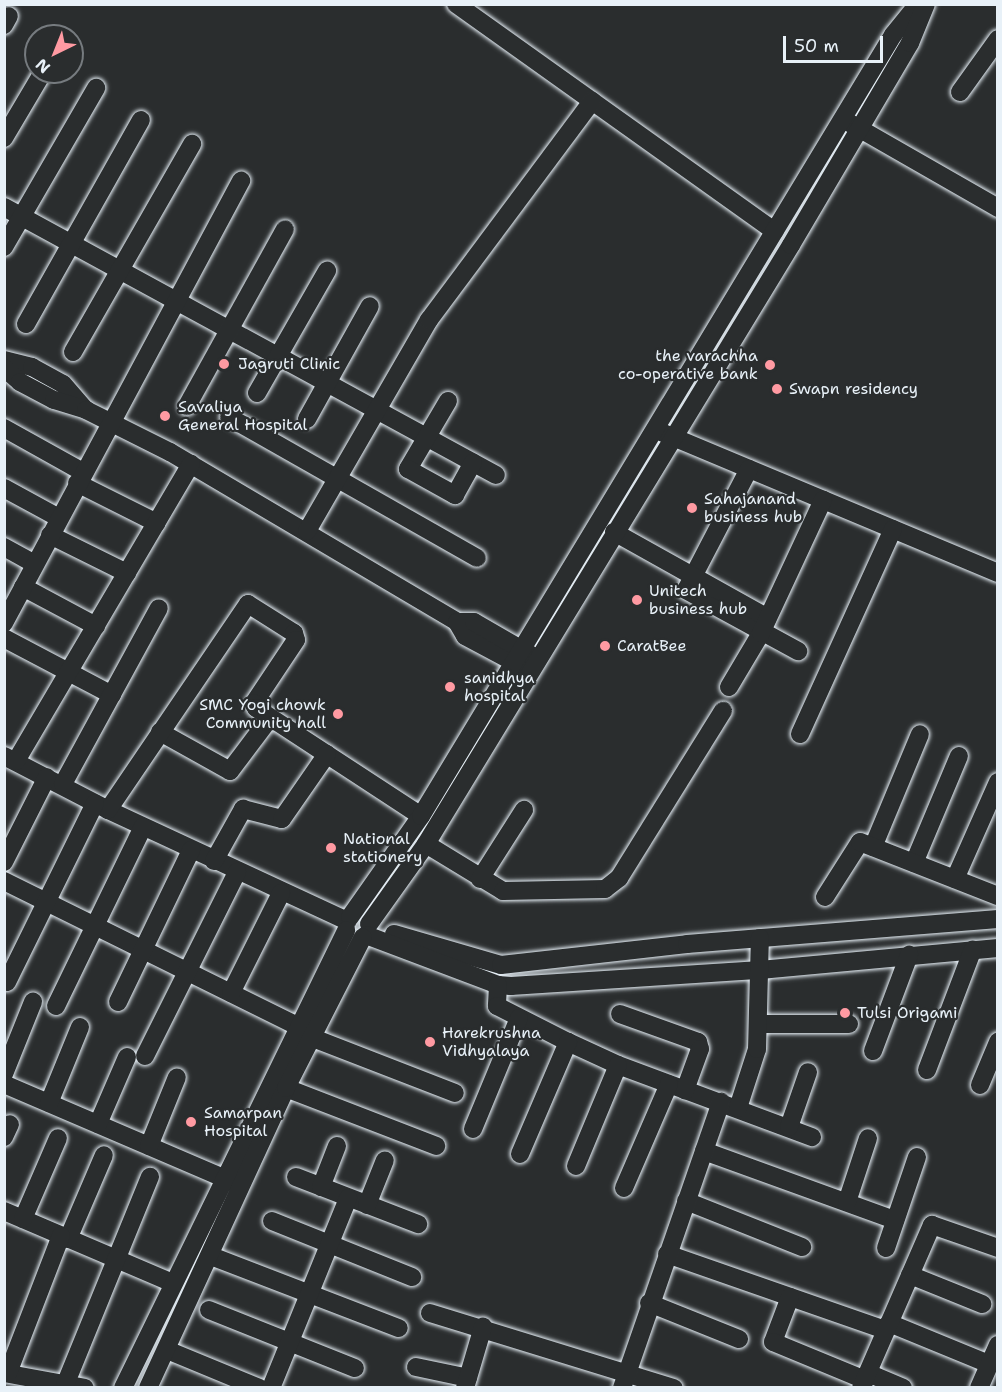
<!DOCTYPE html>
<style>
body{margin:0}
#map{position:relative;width:1002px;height:1392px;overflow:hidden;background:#2a2d2e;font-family:"Shantell Sans",sans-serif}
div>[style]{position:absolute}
.roads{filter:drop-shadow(0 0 2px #e8f1f8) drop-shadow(0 0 2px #e8f1f8)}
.minor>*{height:18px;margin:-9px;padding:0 9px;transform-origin:9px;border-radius:9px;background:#2a2d2e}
.dots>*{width:16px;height:16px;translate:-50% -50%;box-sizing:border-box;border:3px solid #2a2d2e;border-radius:50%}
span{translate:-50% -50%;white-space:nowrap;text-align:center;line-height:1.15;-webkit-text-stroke:4.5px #2a2d2e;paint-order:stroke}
.poi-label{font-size:16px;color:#e8f1f8}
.right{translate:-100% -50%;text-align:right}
.left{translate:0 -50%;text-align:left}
.frame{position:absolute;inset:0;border:6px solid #e8f1f8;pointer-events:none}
.north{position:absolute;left:24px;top:24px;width:60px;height:60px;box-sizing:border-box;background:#2a2d2e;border:2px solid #767b7f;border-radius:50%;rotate:223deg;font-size:16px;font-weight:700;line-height:24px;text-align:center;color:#e8f1f8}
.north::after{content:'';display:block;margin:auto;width:21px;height:27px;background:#ff9aa2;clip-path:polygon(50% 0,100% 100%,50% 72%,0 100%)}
.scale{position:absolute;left:783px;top:36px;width:100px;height:27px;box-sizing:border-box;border:3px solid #e8f1f8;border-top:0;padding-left:8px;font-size:18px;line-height:21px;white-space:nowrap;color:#e8f1f8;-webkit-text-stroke:4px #2a2d2e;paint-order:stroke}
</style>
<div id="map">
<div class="roads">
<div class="minor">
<div style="left:456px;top:4px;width:391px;rotate:35.5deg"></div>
<div style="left:4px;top:25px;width:10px;rotate:-61deg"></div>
<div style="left:960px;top:92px;width:65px;rotate:-54.4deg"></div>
<div style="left:848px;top:122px;width:173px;rotate:29.8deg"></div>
<div style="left:4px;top:138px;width:77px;rotate:-59.4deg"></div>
<div style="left:4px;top:207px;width:560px;rotate:28.58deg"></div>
<div style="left:4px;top:247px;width:184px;rotate:-59.9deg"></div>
<div style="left:26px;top:324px;width:234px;rotate:-60.6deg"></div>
<div style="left:73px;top:352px;width:240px;rotate:-60.2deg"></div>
<div style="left:4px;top:360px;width:29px;rotate:14deg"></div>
<div style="left:32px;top:367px;width:35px;rotate:29deg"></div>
<div style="left:63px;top:384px;width:33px;rotate:49deg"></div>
<div style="left:4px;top:368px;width:21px;rotate:41deg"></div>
<div style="left:20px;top:382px;width:38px;rotate:28deg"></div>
<div style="left:54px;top:400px;width:34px;rotate:17deg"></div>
<div style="left:86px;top:410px;width:94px;rotate:26.6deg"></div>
<div style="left:170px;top:452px;width:334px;rotate:30.6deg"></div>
<div style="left:457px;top:622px;width:16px;rotate:60deg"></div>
<div style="left:465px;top:636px;width:66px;rotate:28.1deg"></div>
<div style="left:257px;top:393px;width:141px;rotate:-60.2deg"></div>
<div style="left:448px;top:401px;width:79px;rotate:120.5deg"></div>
<div style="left:408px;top:469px;width:54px;rotate:29deg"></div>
<div style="left:455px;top:495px;width:37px;rotate:-61deg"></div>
<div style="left:187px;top:406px;width:202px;rotate:-61deg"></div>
<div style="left:229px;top:417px;width:285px;rotate:29.6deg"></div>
<div style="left:307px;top:419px;width:129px;rotate:-60.9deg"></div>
<div style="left:4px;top:428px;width:90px;rotate:29.1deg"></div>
<div style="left:661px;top:432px;width:365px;rotate:22.7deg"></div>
<div style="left:749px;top:469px;width:136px;rotate:117.5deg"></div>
<div style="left:686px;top:590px;width:128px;rotate:28.6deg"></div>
<div style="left:77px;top:483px;width:89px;rotate:26.6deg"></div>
<div style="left:4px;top:488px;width:63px;rotate:28.6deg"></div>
<div style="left:307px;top:531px;width:244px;rotate:-60deg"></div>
<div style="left:429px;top:320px;width:273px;rotate:-53.3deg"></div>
<div style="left:614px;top:532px;width:176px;rotate:29.2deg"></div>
<div style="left:50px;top:535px;width:86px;rotate:26.3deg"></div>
<div style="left:4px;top:547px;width:35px;rotate:29deg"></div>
<div style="left:23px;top:587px;width:83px;rotate:28.1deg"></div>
<div style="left:457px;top:622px;width:17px"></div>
<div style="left:474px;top:622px;width:66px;rotate:30.1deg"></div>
<div style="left:4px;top:623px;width:502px;rotate:-61.8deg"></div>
<div style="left:4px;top:638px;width:122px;rotate:27.8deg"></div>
<div style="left:729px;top:687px;width:63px;rotate:-59.3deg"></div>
<div style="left:761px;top:633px;width:147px;rotate:-65deg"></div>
<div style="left:160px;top:732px;width:80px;rotate:29.1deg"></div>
<div style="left:230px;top:771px;width:66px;rotate:-53deg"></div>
<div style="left:800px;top:734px;width:225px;rotate:-65.6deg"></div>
<div style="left:4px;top:756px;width:117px;rotate:27.4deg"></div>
<div style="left:108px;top:810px;width:264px;rotate:24.9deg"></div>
<div style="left:16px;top:761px;width:345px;rotate:-59.5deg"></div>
<div style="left:63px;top:784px;width:200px;rotate:-61.4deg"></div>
<div style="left:108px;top:810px;width:249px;rotate:-55.8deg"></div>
<div style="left:248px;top:604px;width:54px;rotate:32.2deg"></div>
<div style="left:294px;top:633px;width:7px;rotate:74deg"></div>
<div style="left:296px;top:640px;width:76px;rotate:123.7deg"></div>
<div style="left:254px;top:703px;width:5px;rotate:68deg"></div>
<div style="left:256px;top:708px;width:197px;rotate:33.2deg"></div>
<div style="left:426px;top:844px;width:90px;rotate:31.4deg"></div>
<div style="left:503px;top:891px;width:102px;rotate:-1.1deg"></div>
<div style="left:605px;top:889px;width:18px;rotate:-38deg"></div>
<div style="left:619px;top:878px;width:197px;rotate:-58.1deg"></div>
<div style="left:873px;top:847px;width:122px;rotate:-67.4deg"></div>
<div style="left:214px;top:861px;width:60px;rotate:-60.9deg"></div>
<div style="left:243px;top:809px;width:40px;rotate:14.4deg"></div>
<div style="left:282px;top:819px;width:79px;rotate:-55.3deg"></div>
<div style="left:4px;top:862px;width:95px;rotate:-63.2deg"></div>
<div style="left:914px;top:863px;width:116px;rotate:-67.2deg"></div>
<div style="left:480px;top:879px;width:82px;rotate:-57.5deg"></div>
<div style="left:955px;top:879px;width:106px;rotate:-66.1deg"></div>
<div style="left:4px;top:881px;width:327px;rotate:26.3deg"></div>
<div style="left:825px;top:897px;width:65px;rotate:-57.5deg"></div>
<div style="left:860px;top:842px;width:148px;rotate:21.4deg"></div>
<div style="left:350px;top:917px;width:123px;rotate:-54.9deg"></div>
<div style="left:421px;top:816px;width:913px;rotate:-58.85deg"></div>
<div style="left:893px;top:35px;width:40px;rotate:-51deg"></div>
<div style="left:369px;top:924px;width:98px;rotate:-54.5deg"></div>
<div style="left:426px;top:844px;width:701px;rotate:-58.64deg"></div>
<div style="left:791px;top:245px;width:234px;rotate:-59.5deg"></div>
<div style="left:910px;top:43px;width:42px;rotate:-67.7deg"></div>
<div style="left:394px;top:934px;width:111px;rotate:16.2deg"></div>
<div style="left:501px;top:965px;width:187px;rotate:-6.4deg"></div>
<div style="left:687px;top:944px;width:312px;rotate:-4.6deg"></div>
<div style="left:366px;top:935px;width:141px;rotate:20.7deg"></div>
<div style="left:498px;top:985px;width:13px;rotate:4deg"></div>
<div style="left:511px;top:986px;width:250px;rotate:-3.7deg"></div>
<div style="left:760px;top:970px;width:239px;rotate:-5.3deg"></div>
<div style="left:7px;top:982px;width:199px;rotate:-63.8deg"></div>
<div style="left:498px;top:985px;width:21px;rotate:93deg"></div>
<div style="left:497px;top:1006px;width:80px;rotate:26.9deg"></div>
<div style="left:568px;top:1042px;width:55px;rotate:24.7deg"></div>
<div style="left:618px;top:1065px;width:207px;rotate:20.4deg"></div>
<div style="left:231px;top:993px;width:112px;rotate:-63.4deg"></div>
<div style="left:118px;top:1002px;width:169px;rotate:-64.3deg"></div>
<div style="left:56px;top:1006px;width:199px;rotate:-64.1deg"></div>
<div style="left:620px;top:1014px;width:83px;rotate:19.7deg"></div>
<div style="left:698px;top:1042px;width:7px;rotate:74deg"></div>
<div style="left:700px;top:1049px;width:44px;rotate:110.1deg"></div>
<div style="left:758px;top:1024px;width:91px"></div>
<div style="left:313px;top:1038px;width:152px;rotate:21.2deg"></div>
<div style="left:873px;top:1051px;width:103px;rotate:-69.4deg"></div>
<div style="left:145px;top:1056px;width:206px;rotate:-63.4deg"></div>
<div style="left:927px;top:1070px;width:129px;rotate:-69.2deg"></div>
<div style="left:4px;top:1074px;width:78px;rotate:-68.1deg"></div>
<div style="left:4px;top:1084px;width:254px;rotate:23.2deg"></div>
<div style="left:980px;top:1085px;width:47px;rotate:-67.3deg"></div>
<div style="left:286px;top:1088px;width:161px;rotate:21.1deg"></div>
<div style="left:49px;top:1103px;width:82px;rotate:-67.8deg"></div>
<div style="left:738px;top:1108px;width:62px;rotate:-72.1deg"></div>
<div style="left:757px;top:1049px;width:111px;rotate:-88.5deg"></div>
<div style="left:98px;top:1124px;width:73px;rotate:-66.6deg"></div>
<div style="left:789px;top:1127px;width:58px;rotate:-70.9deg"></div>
<div style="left:473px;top:1129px;width:120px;rotate:-67.5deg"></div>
<div style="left:4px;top:1137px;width:14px;rotate:-65deg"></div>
<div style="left:149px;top:1146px;width:74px;rotate:-67.9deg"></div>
<div style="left:704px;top:1151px;width:203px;rotate:19.9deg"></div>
<div style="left:520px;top:1154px;width:122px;rotate:-66.8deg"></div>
<div style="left:576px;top:1166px;width:109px;rotate:-67.4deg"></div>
<div style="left:296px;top:1177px;width:131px;rotate:21.1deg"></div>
<div style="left:321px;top:1187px;width:44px;rotate:-68.7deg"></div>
<div style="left:624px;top:1188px;width:113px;rotate:-66.6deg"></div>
<div style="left:686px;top:1201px;width:125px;rotate:21.6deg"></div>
<div style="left:847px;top:1202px;width:67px;rotate:-71.8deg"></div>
<div style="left:367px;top:1205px;width:48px;rotate:-68.2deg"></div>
<div style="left:4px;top:1211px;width:184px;rotate:23.1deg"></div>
<div style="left:23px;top:1219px;width:88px;rotate:-66.6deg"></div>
<div style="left:272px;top:1221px;width:151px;rotate:21.8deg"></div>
<div style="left:68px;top:1239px;width:91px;rotate:-66.8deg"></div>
<div style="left:886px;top:1248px;width:96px;rotate:-71.2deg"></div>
<div style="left:667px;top:1254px;width:231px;rotate:19.2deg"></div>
<div style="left:211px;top:1256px;width:201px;rotate:21deg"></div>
<div style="left:910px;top:1275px;width:78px;rotate:21.9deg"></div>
<div style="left:790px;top:1297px;width:48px;rotate:110.7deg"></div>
<div style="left:773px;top:1342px;width:100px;rotate:22.4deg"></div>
<div style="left:649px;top:1303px;width:97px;rotate:21.8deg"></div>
<div style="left:209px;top:1310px;width:157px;rotate:21.7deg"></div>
<div style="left:430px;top:1313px;width:255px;rotate:17.1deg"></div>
<div style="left:889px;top:1323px;width:108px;rotate:22.3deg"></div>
<div style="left:167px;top:1350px;width:100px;rotate:22.4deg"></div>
<div style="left:416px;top:1367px;width:53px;rotate:11.9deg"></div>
<div style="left:4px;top:1373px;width:82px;rotate:10.5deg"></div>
<div style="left:8px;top:1373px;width:147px;rotate:-68.9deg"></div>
<div style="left:868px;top:1373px;width:38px;rotate:23deg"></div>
<div style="left:65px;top:1385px;width:225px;rotate:-67.8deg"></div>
<div style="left:123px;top:1388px;width:509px;rotate:-63.99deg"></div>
<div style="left:148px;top:1388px;width:330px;rotate:-65.3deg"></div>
<div style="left:286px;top:1088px;width:169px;rotate:-63deg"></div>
<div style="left:271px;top:1388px;width:205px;rotate:-67.9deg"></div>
<div style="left:465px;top:1388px;width:64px;rotate:-73.6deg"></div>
<div style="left:622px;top:1388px;width:303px;rotate:-70.9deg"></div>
<div style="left:861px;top:1388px;width:178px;rotate:-66.5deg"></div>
<div style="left:932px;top:1225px;width:70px;rotate:19.2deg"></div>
<div style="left:979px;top:1388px;width:47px;rotate:-66.2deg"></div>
</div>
</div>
<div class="dots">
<div style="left:224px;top:364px;background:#ff9aa2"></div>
<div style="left:770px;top:365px;background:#ff9aa2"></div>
<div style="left:777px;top:389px;background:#ff9aa2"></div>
<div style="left:165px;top:416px;background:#ff9aa2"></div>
<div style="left:692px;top:508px;background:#ff9aa2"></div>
<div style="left:637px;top:600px;background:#ff9aa2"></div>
<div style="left:605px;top:646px;background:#ff9aa2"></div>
<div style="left:450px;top:687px;background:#ff9aa2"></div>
<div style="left:338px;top:714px;background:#ff9aa2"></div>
<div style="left:331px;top:848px;background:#ff9aa2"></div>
<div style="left:845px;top:1013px;background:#ff9aa2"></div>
<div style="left:430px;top:1042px;background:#ff9aa2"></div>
<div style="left:191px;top:1122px;background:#ff9aa2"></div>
</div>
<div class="poi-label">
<span class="right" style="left:758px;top:365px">the varachha<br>co-operative bank</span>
<span class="left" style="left:238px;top:364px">Jagruti Clinic</span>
<span class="left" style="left:789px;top:389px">Swapn residency</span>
<span class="left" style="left:178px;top:416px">Savaliya<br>General Hospital</span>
<span class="left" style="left:704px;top:508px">Sahajanand<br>business hub</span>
<span class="left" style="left:649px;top:600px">Unitech<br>business hub</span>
<span class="left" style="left:617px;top:646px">CaratBee</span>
<span class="left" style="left:464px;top:687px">sanidhya<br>hospital</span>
<span class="right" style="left:326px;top:714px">SMC Yogi chowk<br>Community hall</span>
<span class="left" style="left:343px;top:848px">National<br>stationery</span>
<span class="left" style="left:857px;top:1013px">Tulsi Origami</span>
<span class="left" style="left:442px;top:1042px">Harekrushna<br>Vidhyalaya</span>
<span class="left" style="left:204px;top:1122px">Samarpan<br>Hospital</span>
</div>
<div class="frame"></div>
<div class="north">N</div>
<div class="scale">50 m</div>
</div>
